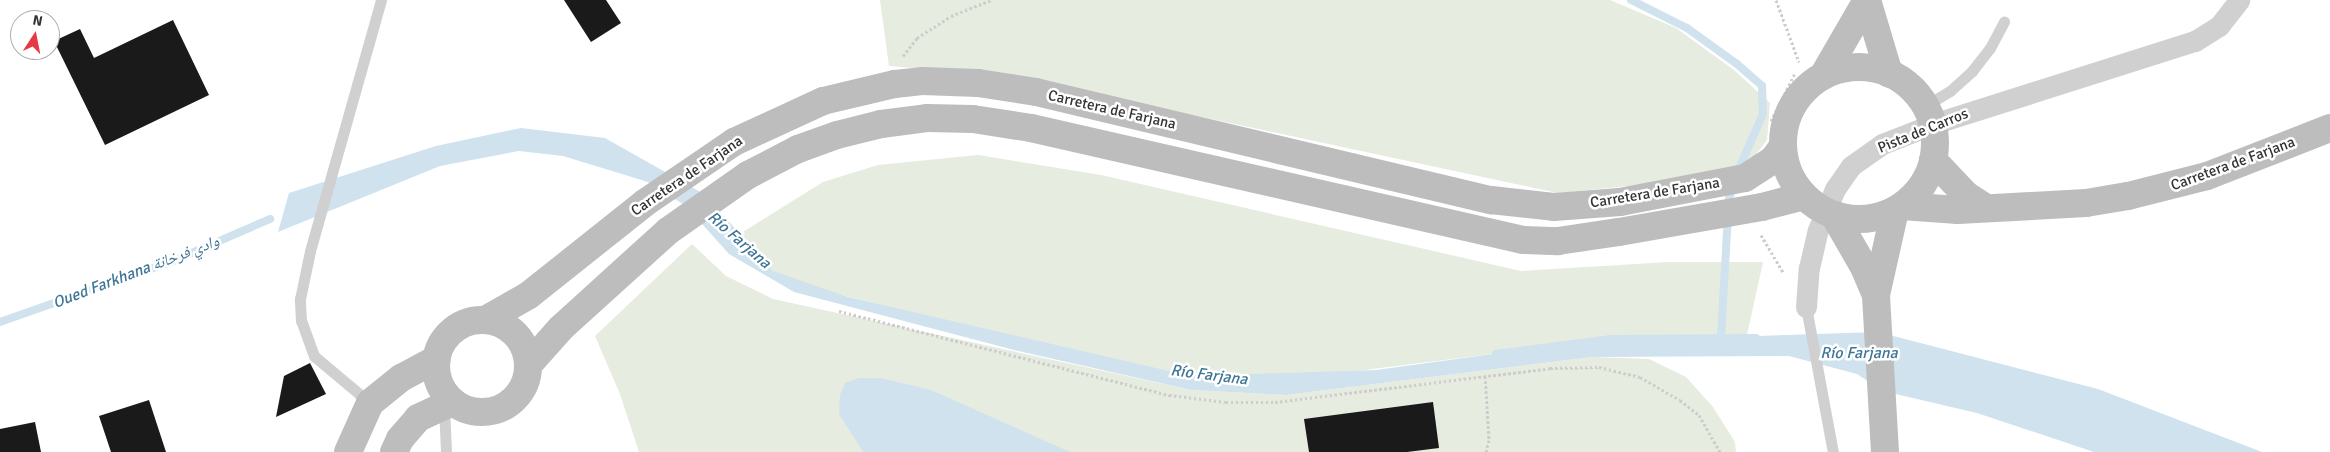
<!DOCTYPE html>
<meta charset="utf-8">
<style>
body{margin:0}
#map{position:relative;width:2330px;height:452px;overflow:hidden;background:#fff;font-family:Signika,"Noto Naskh Arabic",sans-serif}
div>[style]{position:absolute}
.green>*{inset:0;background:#e6ecdf}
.water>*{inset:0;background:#cfe2ee}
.stream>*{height:8px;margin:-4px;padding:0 4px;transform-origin:4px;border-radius:4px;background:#cfe2ee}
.building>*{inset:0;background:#1a1a1a}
.path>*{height:3px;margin-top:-1.5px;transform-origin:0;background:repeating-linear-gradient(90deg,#cdcdcd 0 2.5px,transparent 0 5px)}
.service>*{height:11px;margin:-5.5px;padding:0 5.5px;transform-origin:5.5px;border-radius:5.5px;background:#d0d0d0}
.minor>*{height:21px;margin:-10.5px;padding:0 10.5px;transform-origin:10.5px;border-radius:10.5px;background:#d0d0d0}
.secondary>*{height:28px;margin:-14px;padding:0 14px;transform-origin:14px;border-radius:14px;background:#bdbdbd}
.secondary>.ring{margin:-14px;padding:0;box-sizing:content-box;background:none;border:28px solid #bdbdbd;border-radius:50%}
span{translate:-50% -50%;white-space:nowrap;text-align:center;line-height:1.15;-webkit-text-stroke:5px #fff;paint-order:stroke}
.street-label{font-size:15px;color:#333}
.water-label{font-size:16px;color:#3f7597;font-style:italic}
.north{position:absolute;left:10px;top:10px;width:50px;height:50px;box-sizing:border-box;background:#fff;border:1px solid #adadad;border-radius:50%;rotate:11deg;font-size:14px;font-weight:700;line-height:20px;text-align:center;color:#333}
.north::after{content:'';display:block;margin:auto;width:18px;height:22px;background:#e63946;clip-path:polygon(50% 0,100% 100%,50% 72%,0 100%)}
</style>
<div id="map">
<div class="green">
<div style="clip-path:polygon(880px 0,1610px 0,1676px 28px,1734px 70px,1770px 103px,1767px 140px,1740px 175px,1558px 193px,1010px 76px,889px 66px)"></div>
<div style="clip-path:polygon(978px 155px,1101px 175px,1521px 271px,1669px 262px,1763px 262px,1747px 335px,1611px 339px,1293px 379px,1191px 376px,974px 328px,817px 289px,773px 271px,733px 238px,823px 182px,878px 165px)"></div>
<div style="clip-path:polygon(692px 244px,726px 276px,773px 299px,1191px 390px,1286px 395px,1592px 357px,1649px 359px,1686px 377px,1713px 407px,1735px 442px,1736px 452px,639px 452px,620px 394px,595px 336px)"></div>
</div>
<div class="water">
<div style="clip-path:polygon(521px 128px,605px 138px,704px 194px,773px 271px,848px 297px,1191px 376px,1376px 370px,1580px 342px,1878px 332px,2098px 389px,2262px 452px,2094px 452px,1977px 413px,1883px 391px,1857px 374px,1789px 356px,1592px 357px,1286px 395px,1191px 390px,1014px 350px,794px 292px,729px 254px,686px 206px,648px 182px,563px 156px,519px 151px,440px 166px,278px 232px,289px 193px,436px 146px)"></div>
<div style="clip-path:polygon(859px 378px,881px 378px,931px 390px,1070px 452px,863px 452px,839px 414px,840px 395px,845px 383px)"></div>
</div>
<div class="stream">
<div style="left:1631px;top:0;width:63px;rotate:26.6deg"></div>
<div style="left:1687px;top:28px;width:62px;rotate:35.8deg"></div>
<div style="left:1737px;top:64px;width:33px;rotate:41deg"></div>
<div style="left:1762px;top:86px;width:28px;rotate:88deg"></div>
<div style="left:1763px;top:114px;width:64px;rotate:113.8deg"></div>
<div style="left:0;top:322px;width:183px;rotate:-19.4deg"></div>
<div style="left:173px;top:261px;width:106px;rotate:-23.4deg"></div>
<div style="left:1721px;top:336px;width:137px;rotate:-86.7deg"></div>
<div style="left:1729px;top:199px;width:14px;rotate:-73deg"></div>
<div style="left:1496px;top:354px;width:116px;rotate:-7.4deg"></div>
<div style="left:1611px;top:339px;width:145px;rotate:-0.4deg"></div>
</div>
<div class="building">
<div style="clip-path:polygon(564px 0,606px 0,621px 23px,591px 42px)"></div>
<div style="clip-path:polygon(173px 20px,209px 95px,105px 145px,54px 41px,80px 29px,94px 58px)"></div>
<div style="clip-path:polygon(310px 363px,326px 394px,276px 417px,284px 376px)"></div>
<div style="clip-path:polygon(149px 400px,166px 452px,111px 452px,99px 416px)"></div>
<div style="clip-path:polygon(1433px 402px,1439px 448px,1407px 452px,1309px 452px,1304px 419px)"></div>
<div style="clip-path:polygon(35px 422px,41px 452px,0 452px,0 429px)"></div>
</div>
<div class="path">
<div style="left:1776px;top:0;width:66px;rotate:69.6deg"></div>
<div style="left:903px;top:56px;width:23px;rotate:-52deg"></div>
<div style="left:917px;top:38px;width:40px;rotate:-32.9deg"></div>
<div style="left:951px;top:16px;width:43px;rotate:-21.8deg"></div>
<div style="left:1771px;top:121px;width:54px;rotate:-63.4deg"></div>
<div style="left:1761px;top:235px;width:43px;rotate:59.3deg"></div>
<div style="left:839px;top:311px;width:341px;rotate:14.3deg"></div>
<div style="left:1169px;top:395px;width:57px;rotate:7deg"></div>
<div style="left:1226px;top:402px;width:49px"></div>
<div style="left:1275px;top:402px;width:277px;rotate:-7deg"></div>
<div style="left:1550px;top:368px;width:49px;rotate:-1.2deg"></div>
<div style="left:1599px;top:367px;width:42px;rotate:13.7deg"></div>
<div style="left:1640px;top:377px;width:46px;rotate:29.9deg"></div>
<div style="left:1680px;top:400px;width:24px;rotate:38deg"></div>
<div style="left:1699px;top:415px;width:43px;rotate:60.4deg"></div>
<div style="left:1485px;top:376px;width:64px;rotate:86.4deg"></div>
<div style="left:1489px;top:440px;width:12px;rotate:104deg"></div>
</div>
<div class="service">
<div style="left:1925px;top:106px;width:29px;rotate:-31deg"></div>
<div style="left:1950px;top:91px;width:30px;rotate:-42deg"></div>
<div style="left:1972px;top:71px;width:29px;rotate:-52deg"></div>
<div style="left:1990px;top:48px;width:30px;rotate:-62deg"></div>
<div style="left:1806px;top:307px;width:147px;rotate:79.5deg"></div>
<div style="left:370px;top:403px;width:73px;rotate:-140deg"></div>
<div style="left:314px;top:356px;width:37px;rotate:-110deg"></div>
<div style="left:301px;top:321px;width:22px;rotate:-93deg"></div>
<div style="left:300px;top:299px;width:49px;rotate:-78.2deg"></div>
<div style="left:310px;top:251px;width:261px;rotate:-74.2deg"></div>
<div style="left:444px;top:406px;width:46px;rotate:87.5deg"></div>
</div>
<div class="minor">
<div style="left:1806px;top:307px;width:39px;rotate:-86deg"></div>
<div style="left:1809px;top:268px;width:39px;rotate:-77deg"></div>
<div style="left:1818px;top:230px;width:44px;rotate:-67.5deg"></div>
<div style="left:1835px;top:189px;width:28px;rotate:-55deg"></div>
<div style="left:1851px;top:166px;width:38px;rotate:-35deg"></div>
<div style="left:1882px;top:144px;width:55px;rotate:-21.4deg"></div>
<div style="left:1933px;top:124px;width:275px;rotate:-17.6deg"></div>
<div style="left:2195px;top:41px;width:28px;rotate:-32deg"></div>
<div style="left:2219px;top:26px;width:33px;rotate:-52deg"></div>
</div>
<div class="secondary">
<div style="left:1867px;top:0;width:77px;rotate:73.4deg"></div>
<div class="ring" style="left:1783px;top:67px;width:124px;height:124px"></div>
<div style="left:1823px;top:76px;width:88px;rotate:-59.9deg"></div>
<div style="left:1933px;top:160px;width:48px;rotate:46.7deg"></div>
<div style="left:1966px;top:195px;width:24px;rotate:33deg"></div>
<div style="left:1902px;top:206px;width:56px;rotate:4.1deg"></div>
<div style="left:1958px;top:210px;width:128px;rotate:-3.1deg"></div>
<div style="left:2086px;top:203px;width:43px;rotate:-9.5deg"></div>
<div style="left:2128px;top:196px;width:81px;rotate:-14.2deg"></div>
<div style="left:2207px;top:176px;width:132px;rotate:-21.3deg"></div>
<div style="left:1834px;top:215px;width:60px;rotate:60deg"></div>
<div style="left:1864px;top:267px;width:30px;rotate:67deg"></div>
<div style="left:487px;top:319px;width:48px;rotate:-29.7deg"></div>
<div style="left:529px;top:295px;width:149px;rotate:-38.5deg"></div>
<div style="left:646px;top:202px;width:107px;rotate:-34.3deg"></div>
<div style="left:734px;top:142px;width:98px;rotate:-24.7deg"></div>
<div style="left:823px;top:101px;width:74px;rotate:-13.3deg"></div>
<div style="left:895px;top:84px;width:27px;rotate:-6deg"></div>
<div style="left:922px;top:81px;width:56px;rotate:2deg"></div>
<div style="left:978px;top:83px;width:59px;rotate:8.8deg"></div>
<div style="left:1036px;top:92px;width:468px;rotate:13.4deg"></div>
<div style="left:1491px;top:200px;width:63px;rotate:6.3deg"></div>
<div style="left:1554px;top:207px;width:66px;rotate:-4.3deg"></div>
<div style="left:1620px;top:202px;width:127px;rotate:-10.9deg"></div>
<div style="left:1745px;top:178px;width:33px;rotate:-33deg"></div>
<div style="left:1773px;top:160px;width:17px;rotate:-54deg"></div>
<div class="ring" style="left:436px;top:320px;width:64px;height:64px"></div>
<div style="left:529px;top:364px;width:48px;rotate:-48.4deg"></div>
<div style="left:561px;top:328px;width:144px;rotate:-42.2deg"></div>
<div style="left:668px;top:231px;width:98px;rotate:-35deg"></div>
<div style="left:748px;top:175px;width:56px;rotate:-27.5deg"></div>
<div style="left:798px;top:149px;width:41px;rotate:-19.7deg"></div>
<div style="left:837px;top:135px;width:45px;rotate:-14deg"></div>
<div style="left:881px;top:124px;width:46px;rotate:-7.4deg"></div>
<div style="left:927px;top:118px;width:46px;rotate:1.2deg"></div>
<div style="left:973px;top:119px;width:59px;rotate:8.8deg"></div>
<div style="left:1031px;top:128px;width:505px;rotate:12.82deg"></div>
<div style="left:1523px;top:240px;width:35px;rotate:2deg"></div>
<div style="left:1558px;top:241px;width:62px;rotate:-8.4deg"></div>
<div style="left:1619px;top:232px;width:145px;rotate:-9.9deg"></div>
<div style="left:1762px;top:207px;width:43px;rotate:-14.7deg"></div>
<div style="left:348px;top:452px;width:54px;rotate:-65.8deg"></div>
<div style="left:370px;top:403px;width:40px;rotate:-39deg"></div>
<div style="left:401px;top:378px;width:40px;rotate:-28deg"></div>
<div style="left:394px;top:452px;width:14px;rotate:-65deg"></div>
<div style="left:400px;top:439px;width:28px;rotate:-49deg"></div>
<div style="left:418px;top:418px;width:38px;rotate:-25deg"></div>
<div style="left:1885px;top:452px;width:157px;rotate:-93.3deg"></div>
<div style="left:1876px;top:295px;width:87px;rotate:-77.4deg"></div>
</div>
<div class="street-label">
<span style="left:1112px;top:110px;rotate:13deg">Carretera de Farjana</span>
<span style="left:1923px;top:131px;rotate:-22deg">Pista de Carros</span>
<span style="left:2233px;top:164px;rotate:-20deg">Carretera de Farjana</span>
<span style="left:687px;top:176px;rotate:-34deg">Carretera de Farjana</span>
<span style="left:1655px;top:193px;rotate:-9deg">Carretera de Farjana</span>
</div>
<div class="water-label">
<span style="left:739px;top:240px;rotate:41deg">Río Farjana</span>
<span style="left:136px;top:272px;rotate:-21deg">Oued Farkhana وادي فرخانة</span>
<span style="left:1859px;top:353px">Río Farjana</span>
<span style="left:1209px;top:375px;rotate:7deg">Río Farjana</span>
</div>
<div class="north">N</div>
</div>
